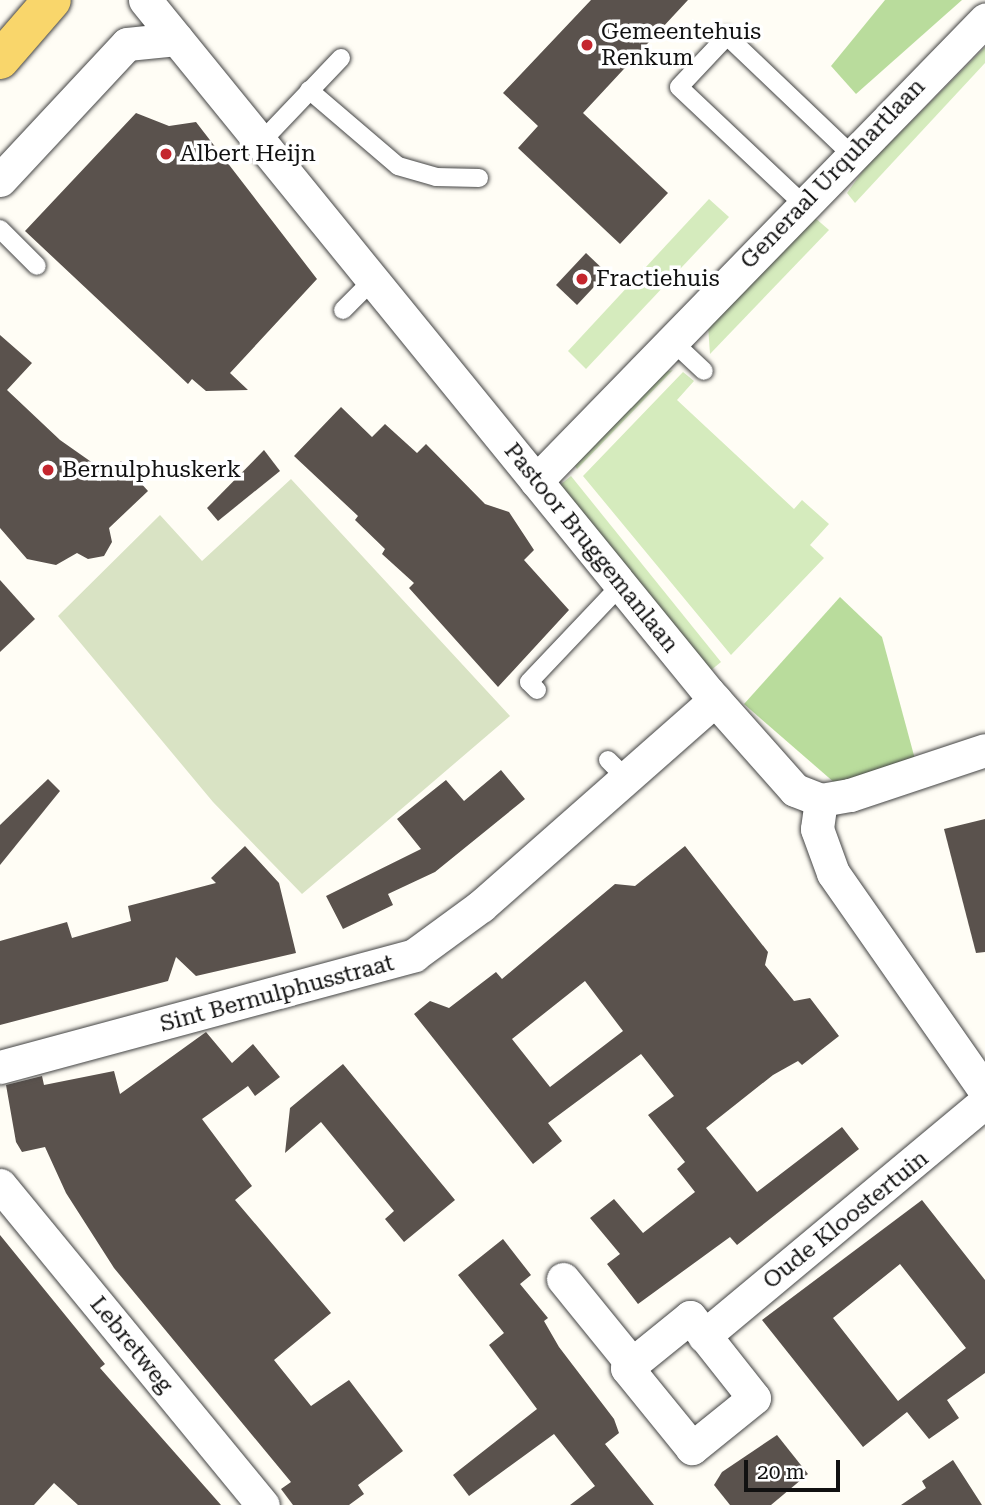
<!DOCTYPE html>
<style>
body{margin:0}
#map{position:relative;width:985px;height:1505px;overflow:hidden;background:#fffdf5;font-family:"Roboto Serif",serif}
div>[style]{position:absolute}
.green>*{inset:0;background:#d5ebbd}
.forest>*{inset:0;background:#b9dc9c}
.cemetery>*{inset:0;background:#d9e3c4}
.building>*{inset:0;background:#5a524d}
.roads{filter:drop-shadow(0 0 2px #444) drop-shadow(0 0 2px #444)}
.service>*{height:18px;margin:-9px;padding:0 9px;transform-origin:9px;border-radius:9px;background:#fff}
.minor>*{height:33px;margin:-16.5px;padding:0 16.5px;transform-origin:16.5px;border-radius:16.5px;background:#fff}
.primary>*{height:38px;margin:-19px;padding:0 19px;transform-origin:19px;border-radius:19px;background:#f9d66b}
.dots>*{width:19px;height:19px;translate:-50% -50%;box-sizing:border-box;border:4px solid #fff;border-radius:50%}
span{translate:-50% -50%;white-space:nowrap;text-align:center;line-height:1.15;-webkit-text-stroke:7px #fff;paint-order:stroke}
.poi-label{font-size:23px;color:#111}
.left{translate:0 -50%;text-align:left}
.street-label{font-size:23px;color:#111}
.scale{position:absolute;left:744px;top:1460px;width:96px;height:32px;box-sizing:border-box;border:4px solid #111;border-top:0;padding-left:9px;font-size:21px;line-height:24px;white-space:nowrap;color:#111;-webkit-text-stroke:5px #fff;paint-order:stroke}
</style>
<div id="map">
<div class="green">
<div style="clip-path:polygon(985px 47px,985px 63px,855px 203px,847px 193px,865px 168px)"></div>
<div style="clip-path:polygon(709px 199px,729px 217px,586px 369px,568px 351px)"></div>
<div style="clip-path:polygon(814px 217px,829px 230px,710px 354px,708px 325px)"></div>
<div style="clip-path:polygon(673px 370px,577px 469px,573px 463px,661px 373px)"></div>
<div style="clip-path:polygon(683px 372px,694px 381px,677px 400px,794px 509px,802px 500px,829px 524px,810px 545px,824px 558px,731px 655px,583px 476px)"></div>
<div style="clip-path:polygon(571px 476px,721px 662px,710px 671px,560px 485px)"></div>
</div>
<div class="forest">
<div style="clip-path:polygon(885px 0,962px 0,856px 94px,831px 66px)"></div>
<div style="clip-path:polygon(840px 597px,882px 637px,916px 763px,836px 784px,744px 704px)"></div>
</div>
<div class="cemetery">
<div style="clip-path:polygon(291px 479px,510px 716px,302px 894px,213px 802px,58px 616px,160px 515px,202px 561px)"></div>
</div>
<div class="building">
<div style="clip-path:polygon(591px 0,688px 0,583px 113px,668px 193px,620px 244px,518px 148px,538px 126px,503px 93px)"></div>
<div style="clip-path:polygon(136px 113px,169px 126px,196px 122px,317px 279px,230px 373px,248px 390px,206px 391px,192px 379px,188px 384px,25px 231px)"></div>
<div style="clip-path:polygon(586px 253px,607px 273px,577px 305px,556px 285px)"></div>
<div style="clip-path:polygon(0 335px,32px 363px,7px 390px,60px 440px,107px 473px,121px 461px,148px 491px,109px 528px,112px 542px,104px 556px,88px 559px,77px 553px,56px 565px,27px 559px,0 528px)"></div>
<div style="clip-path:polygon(341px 407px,372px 437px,385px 424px,417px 453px,426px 444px,485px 504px,509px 512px,534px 550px,524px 560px,569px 610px,498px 687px,409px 588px,414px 583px,382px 554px,385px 549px,355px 520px,358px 516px,294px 456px)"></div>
<div style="clip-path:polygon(264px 450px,280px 471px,218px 521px,207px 508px)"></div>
<div style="clip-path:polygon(0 580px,35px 619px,0 652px)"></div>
<div style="clip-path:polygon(501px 770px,525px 799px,435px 872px,388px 894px,393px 905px,343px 929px,326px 896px,421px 849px,397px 819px,446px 780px,464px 801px)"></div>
<div style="clip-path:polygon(48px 779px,60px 791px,0 865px,0 825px)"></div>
<div style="clip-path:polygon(985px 819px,985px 952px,976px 953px,944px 829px)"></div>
<div style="clip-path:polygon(245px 846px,279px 883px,296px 953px,196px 976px,176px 957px,168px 981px,0 1025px,0 941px,67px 922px,72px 938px,131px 921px,128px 906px,216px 883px,211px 878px)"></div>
<div style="clip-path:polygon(evenodd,685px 846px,768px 952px,765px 965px,794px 1001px,810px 998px,839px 1036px,802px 1065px,798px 1061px,773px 1075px,706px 1128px,757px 1192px,842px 1127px,859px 1149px,737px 1245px,730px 1237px,638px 1304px,607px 1264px,620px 1254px,590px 1218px,614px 1199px,643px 1233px,695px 1192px,677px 1169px,685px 1162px,648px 1115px,674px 1096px,641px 1054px,548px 1123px,562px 1141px,533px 1164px,414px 1014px,430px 1001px,449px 1008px,496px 972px,502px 979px,615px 884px,635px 886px,685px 846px,585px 981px,623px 1031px,550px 1087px,512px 1039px,585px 981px)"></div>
<div style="clip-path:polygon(206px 1032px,232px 1063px,253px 1044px,280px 1077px,255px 1096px,248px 1086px,202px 1119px,252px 1186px,235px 1200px,331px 1313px,274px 1360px,311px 1406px,349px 1380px,403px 1451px,358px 1485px,364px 1494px,349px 1505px,293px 1505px,281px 1489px,291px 1482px,114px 1268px,66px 1193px,45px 1147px,22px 1152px,16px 1142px,6px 1085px,42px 1076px,44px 1085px,114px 1071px,120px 1094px)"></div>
<div style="clip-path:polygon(343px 1064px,455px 1200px,404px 1242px,385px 1219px,394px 1211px,321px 1122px,285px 1153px,290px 1108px)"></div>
<div style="clip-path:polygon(evenodd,922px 1200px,985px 1280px,985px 1373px,947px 1400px,959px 1418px,929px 1439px,907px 1412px,863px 1447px,762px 1320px,922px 1200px,900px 1264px,966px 1348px,898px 1401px,833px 1318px,900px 1264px)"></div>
<div style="clip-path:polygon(0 1235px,105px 1364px,100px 1368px,221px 1505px,78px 1505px,54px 1483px,34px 1505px,0 1505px)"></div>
<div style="clip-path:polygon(503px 1239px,531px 1275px,520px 1284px,548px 1318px,544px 1321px,559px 1347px,614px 1419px,619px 1433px,605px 1444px,654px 1505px,570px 1505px,595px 1486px,554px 1434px,469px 1496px,453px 1475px,537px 1409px,489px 1345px,504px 1333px,458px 1275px)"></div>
<div style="clip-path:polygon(777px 1435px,808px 1474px,771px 1505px,730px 1505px,714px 1485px,722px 1472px)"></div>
<div style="clip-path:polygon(953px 1460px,982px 1505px,901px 1505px,926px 1488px,922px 1481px)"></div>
</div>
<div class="roads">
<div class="service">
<div style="left:309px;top:90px;width:117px;rotate:40.5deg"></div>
<div style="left:398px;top:166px;width:40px;rotate:16deg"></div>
<div style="left:436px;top:177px;width:43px;rotate:1.3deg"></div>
<div style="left:261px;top:142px;width:116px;rotate:-46.4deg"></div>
<div style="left:803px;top:204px;width:170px;rotate:-136.7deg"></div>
<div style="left:679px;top:87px;width:70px;rotate:-46.7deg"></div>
<div style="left:727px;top:36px;width:171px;rotate:43.6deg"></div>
<div style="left:0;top:229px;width:52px;rotate:45deg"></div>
<div style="left:343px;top:310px;width:42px;rotate:-45deg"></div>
<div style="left:671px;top:340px;width:45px;rotate:43.2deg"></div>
<div style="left:537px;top:690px;width:11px;rotate:-135deg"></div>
<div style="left:529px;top:682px;width:134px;rotate:-46.5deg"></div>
<div style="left:608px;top:760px;width:28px;rotate:45deg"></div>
</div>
<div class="minor">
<div style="left:145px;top:0;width:892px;rotate:50.87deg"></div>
<div style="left:708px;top:692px;width:131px;rotate:48.4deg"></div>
<div style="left:795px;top:790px;width:28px;rotate:21deg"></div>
<div style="left:821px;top:800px;width:29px;rotate:-10deg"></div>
<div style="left:850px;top:795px;width:142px;rotate:-18.4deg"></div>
<div style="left:0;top:180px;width:186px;rotate:-47deg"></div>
<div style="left:127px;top:44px;width:50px;rotate:-5.7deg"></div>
<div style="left:536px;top:481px;width:644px;rotate:-45.76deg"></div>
<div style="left:821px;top:800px;width:29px;rotate:98deg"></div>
<div style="left:817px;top:829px;width:47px;rotate:70deg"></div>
<div style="left:833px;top:873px;width:266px;rotate:55.1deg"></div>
<div style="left:0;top:1067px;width:429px;rotate:-15.1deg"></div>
<div style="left:414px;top:955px;width:83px;rotate:-36.2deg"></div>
<div style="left:481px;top:906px;width:312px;rotate:-41.4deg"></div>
<div style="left:0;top:1185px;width:414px;rotate:50.6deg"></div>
<div style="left:563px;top:1279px;width:109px;rotate:50.9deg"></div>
<div style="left:690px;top:1317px;width:103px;rotate:51.7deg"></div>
<div style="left:754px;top:1398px;width:80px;rotate:141.1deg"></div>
<div style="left:692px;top:1448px;width:103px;rotate:-129.1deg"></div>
<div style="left:627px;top:1368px;width:81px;rotate:-39deg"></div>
<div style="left:704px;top:1336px;width:366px;rotate:-39.8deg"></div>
</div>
<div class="primary">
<div style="left:0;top:60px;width:79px;rotate:-49.1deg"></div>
</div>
</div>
<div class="dots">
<div style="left:587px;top:45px;background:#c4262e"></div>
<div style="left:166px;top:154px;background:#c4262e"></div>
<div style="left:582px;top:279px;background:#c4262e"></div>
<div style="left:48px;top:470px;background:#c4262e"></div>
</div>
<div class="poi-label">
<span class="left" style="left:601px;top:45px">Gemeentehuis<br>Renkum</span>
<span class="left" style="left:180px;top:154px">Albert Heijn</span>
<span class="left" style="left:596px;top:279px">Fractiehuis</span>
<span class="left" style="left:62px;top:470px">Bernulphuskerk</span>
</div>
<div class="street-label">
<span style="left:833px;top:174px;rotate:-46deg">Generaal Urquhartlaan</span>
<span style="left:591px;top:548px;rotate:51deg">Pastoor Bruggemanlaan</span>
<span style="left:277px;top:994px;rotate:-15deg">Sint Bernulphusstraat</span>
<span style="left:846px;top:1220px;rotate:-39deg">Oude Kloostertuin</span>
<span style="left:131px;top:1345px;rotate:51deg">Lebretweg</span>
</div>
<div class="scale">20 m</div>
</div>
